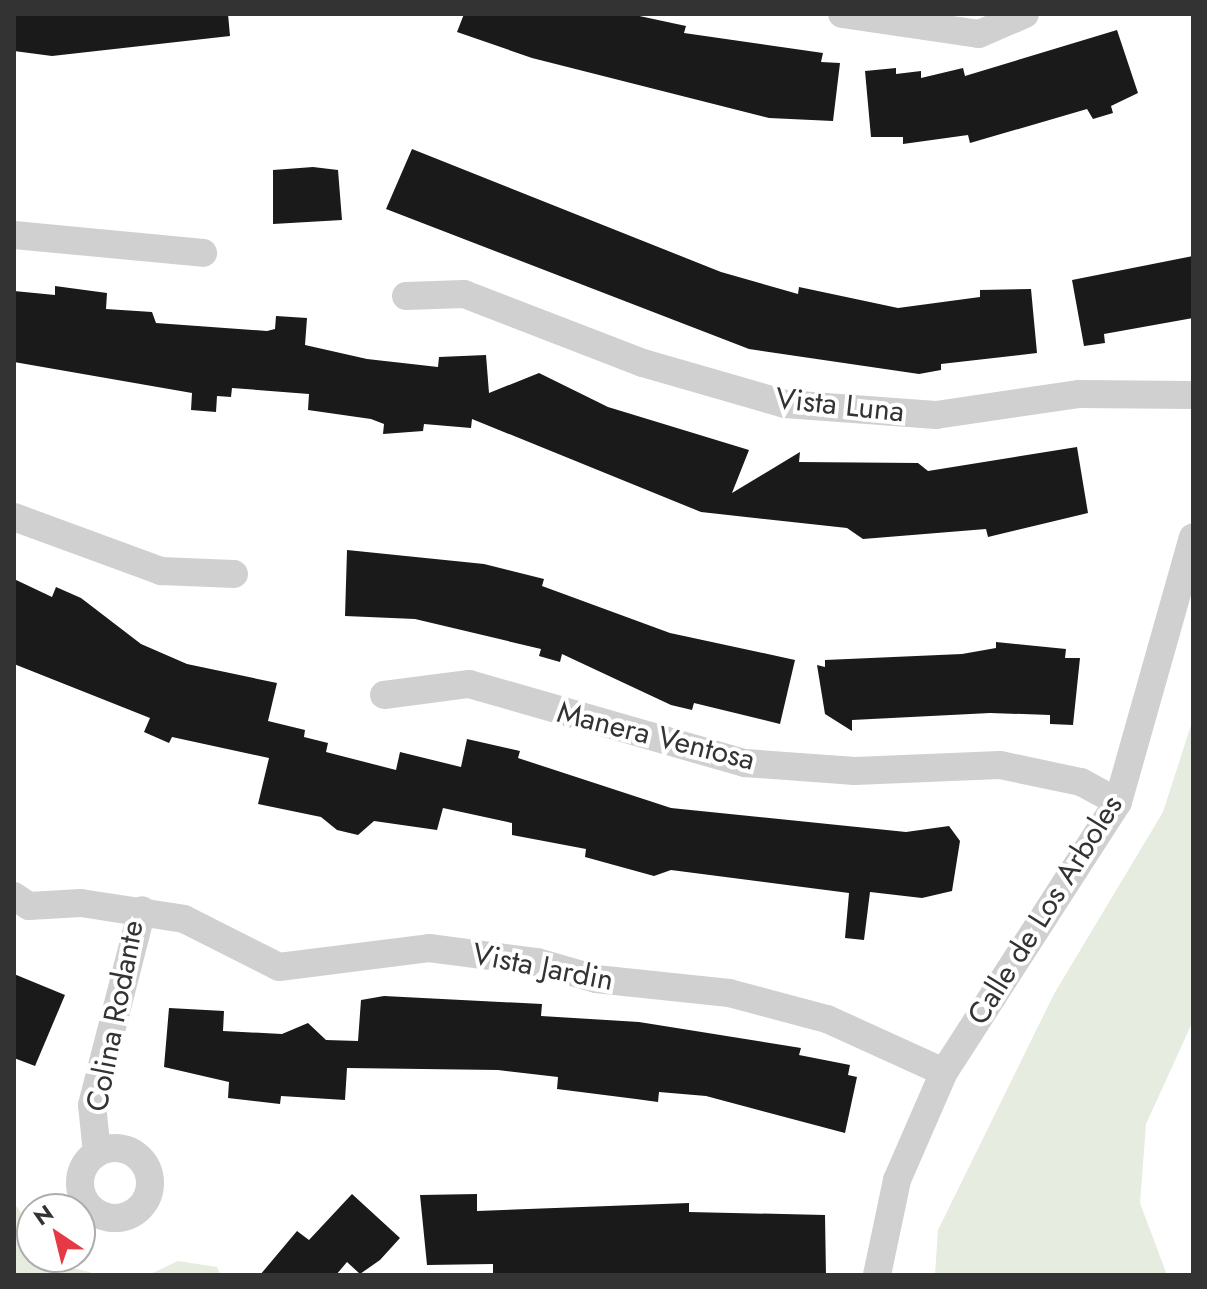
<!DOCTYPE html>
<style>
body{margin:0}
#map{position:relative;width:1207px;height:1289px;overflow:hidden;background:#fff;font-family:Jost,sans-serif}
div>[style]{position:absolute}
.green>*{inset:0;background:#e6ecdf}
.building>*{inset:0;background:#1a1a1a}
.minor>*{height:28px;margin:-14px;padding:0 14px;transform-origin:14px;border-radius:14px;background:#d0d0d0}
.minor>.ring{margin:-14px;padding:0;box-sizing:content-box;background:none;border:28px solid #d0d0d0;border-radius:50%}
span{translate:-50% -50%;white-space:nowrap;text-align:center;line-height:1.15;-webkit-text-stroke:8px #fff;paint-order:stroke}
.street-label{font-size:30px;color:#333}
.frame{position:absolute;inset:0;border:16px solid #333;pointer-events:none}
.north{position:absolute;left:16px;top:1193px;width:80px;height:80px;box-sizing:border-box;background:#fff;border:2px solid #adadad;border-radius:50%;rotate:325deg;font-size:22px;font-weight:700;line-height:32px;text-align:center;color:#333}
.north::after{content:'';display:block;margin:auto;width:28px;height:36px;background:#e63946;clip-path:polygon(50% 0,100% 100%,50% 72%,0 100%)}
</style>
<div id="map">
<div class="green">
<div style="clip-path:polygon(1193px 719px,1193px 1021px,1146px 1124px,1140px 1203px,1167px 1275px,935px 1275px,938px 1230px,1054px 994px,1163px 812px)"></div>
<div style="clip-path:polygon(14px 1203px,32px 1228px,32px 1257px,100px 1275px,14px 1275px)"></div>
<div style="clip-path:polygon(178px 1261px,217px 1267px,221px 1275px,148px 1275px)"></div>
</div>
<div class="building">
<div style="clip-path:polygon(14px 14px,228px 14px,230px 36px,52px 56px,14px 51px)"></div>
<div style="clip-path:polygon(464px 14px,630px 14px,686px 26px,684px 33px,823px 53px,821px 62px,840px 63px,833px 121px,769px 118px,532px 58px,457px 32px)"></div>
<div style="clip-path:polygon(1117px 30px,1138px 93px,1111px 106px,1113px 113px,1093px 119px,1087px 109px,970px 143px,968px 135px,903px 144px,903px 137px,871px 137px,865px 71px,896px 68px,896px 74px,921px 71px,921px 78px,963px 68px,965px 76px)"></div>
<div style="clip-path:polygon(412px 149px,721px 272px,798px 294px,799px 287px,898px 308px,980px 297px,980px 290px,1031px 289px,1037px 353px,941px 364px,941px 370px,919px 374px,749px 349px,386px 209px)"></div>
<div style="clip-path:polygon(313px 167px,338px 170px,342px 220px,273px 224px,273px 170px)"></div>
<div style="clip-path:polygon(1193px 256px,1193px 318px,1104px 334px,1105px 343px,1084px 346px,1072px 280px)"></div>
<div style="clip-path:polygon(55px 286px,107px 293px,106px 309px,152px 312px,156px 323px,267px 331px,275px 329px,276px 316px,307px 318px,305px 345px,367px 359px,438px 367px,439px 357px,486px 355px,489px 393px,539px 373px,608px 407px,749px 450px,732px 493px,800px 452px,799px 462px,918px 463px,928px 471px,1077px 447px,1088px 513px,988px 537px,986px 529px,863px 539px,847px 528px,701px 512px,472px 419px,471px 428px,424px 424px,423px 431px,383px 434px,384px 424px,371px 419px,308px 410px,309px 394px,232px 388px,231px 397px,217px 396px,216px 412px,191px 410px,192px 393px,14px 362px,14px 291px,55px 295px)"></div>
<div style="clip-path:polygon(347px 550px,484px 564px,544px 579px,542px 586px,670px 633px,795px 660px,780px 724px,694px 703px,692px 710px,671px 705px,562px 654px,560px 662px,539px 656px,541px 649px,415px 619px,345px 616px)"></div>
<div style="clip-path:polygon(14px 579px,52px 597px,56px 587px,81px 598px,141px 644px,187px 664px,277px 683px,268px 721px,305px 730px,304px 737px,328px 743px,326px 752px,396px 770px,400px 752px,461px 767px,467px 739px,520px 751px,518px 758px,671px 808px,906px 832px,949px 826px,960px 841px,952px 891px,922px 898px,870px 892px,864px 940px,845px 938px,849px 893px,671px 870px,654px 876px,585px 857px,586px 849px,512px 835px,512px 823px,443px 808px,437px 830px,374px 821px,358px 835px,337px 830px,321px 817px,258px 804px,269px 758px,172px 737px,169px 743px,144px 732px,150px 718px,14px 664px)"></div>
<div style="clip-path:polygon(996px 642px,1066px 649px,1065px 658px,1080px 658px,1073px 725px,1050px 724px,1050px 715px,990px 713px,852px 720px,852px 731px,825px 714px,817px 665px,825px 667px,825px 660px,962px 654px,996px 648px)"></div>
<div style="clip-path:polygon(14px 974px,65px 995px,35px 1066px,14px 1058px)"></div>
<div style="clip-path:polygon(384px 996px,542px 1004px,541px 1016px,639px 1022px,801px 1048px,799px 1055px,850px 1065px,848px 1075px,857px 1077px,845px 1133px,706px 1096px,659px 1092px,658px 1102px,636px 1099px,557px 1089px,558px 1077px,498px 1070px,347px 1068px,345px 1100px,281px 1096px,280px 1104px,228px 1098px,229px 1082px,164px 1067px,169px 1008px,224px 1011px,223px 1031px,282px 1034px,308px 1023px,326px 1040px,358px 1041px,361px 1000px)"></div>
<div style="clip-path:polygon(352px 1194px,400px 1238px,380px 1260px,360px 1274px,347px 1262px,336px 1275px,260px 1275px,297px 1231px,309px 1240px)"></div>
<div style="clip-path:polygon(477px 1194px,477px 1211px,689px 1203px,689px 1212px,825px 1215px,826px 1275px,493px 1275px,493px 1264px,427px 1265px,420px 1195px)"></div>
</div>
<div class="minor">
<div style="left:842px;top:14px;width:138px;rotate:8.3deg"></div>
<div style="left:979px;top:34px;width:50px;rotate:-23.5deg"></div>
<div style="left:14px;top:235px;width:190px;rotate:5.4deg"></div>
<div style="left:406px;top:296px;width:58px;rotate:-2deg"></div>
<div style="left:464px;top:294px;width:192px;rotate:21.1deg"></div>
<div style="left:643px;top:363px;width:148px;rotate:16.1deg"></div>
<div style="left:785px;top:404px;width:151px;rotate:4.2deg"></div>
<div style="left:936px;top:415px;width:145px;rotate:-8.4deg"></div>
<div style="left:1079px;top:394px;width:114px;rotate:0.5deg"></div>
<div style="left:14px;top:517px;width:157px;rotate:20.2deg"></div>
<div style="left:161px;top:571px;width:73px;rotate:2.4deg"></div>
<div style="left:384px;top:695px;width:86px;rotate:-7.4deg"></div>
<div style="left:469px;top:684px;width:287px;rotate:16deg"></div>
<div style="left:745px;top:763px;width:110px;rotate:4.2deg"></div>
<div style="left:855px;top:771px;width:145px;rotate:-2.4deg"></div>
<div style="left:1000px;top:765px;width:83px;rotate:11.9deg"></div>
<div style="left:1081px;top:782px;width:42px;rotate:28.4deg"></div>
<div style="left:14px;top:896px;width:18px;rotate:34deg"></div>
<div style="left:29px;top:906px;width:52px;rotate:-3.3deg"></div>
<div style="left:81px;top:903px;width:104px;rotate:8.8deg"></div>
<div style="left:184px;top:919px;width:106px;rotate:26.8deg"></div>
<div style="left:279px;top:967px;width:151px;rotate:-7.2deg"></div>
<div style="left:429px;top:948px;width:109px;rotate:7.4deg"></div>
<div style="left:537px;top:962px;width:61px;rotate:16.1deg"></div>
<div style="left:596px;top:979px;width:134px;rotate:6deg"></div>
<div style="left:729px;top:993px;width:101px;rotate:14.9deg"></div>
<div style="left:827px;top:1019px;width:128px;rotate:24.4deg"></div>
<div class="ring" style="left:80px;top:1148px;width:42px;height:42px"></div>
<div style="left:97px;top:1153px;width:48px;rotate:-95.9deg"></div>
<div style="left:92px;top:1105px;width:201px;rotate:-75.6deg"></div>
<div style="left:877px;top:1275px;width:97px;rotate:-78.1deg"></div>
<div style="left:897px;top:1180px;width:118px;rotate:-66.5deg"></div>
<div style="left:944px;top:1072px;width:321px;rotate:-57.2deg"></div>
<div style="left:1118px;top:802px;width:275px;rotate:-74.2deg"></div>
</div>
<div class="street-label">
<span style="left:840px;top:405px;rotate:6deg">Vista Luna</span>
<span style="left:656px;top:736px;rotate:14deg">Manera Ventosa</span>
<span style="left:1045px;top:910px;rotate:-58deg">Calle de Los Arboles</span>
<span style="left:543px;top:967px;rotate:11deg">Vista Jardin</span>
<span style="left:115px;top:1016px;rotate:-79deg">Colina Rodante</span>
</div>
<div class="frame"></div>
<div class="north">N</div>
</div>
